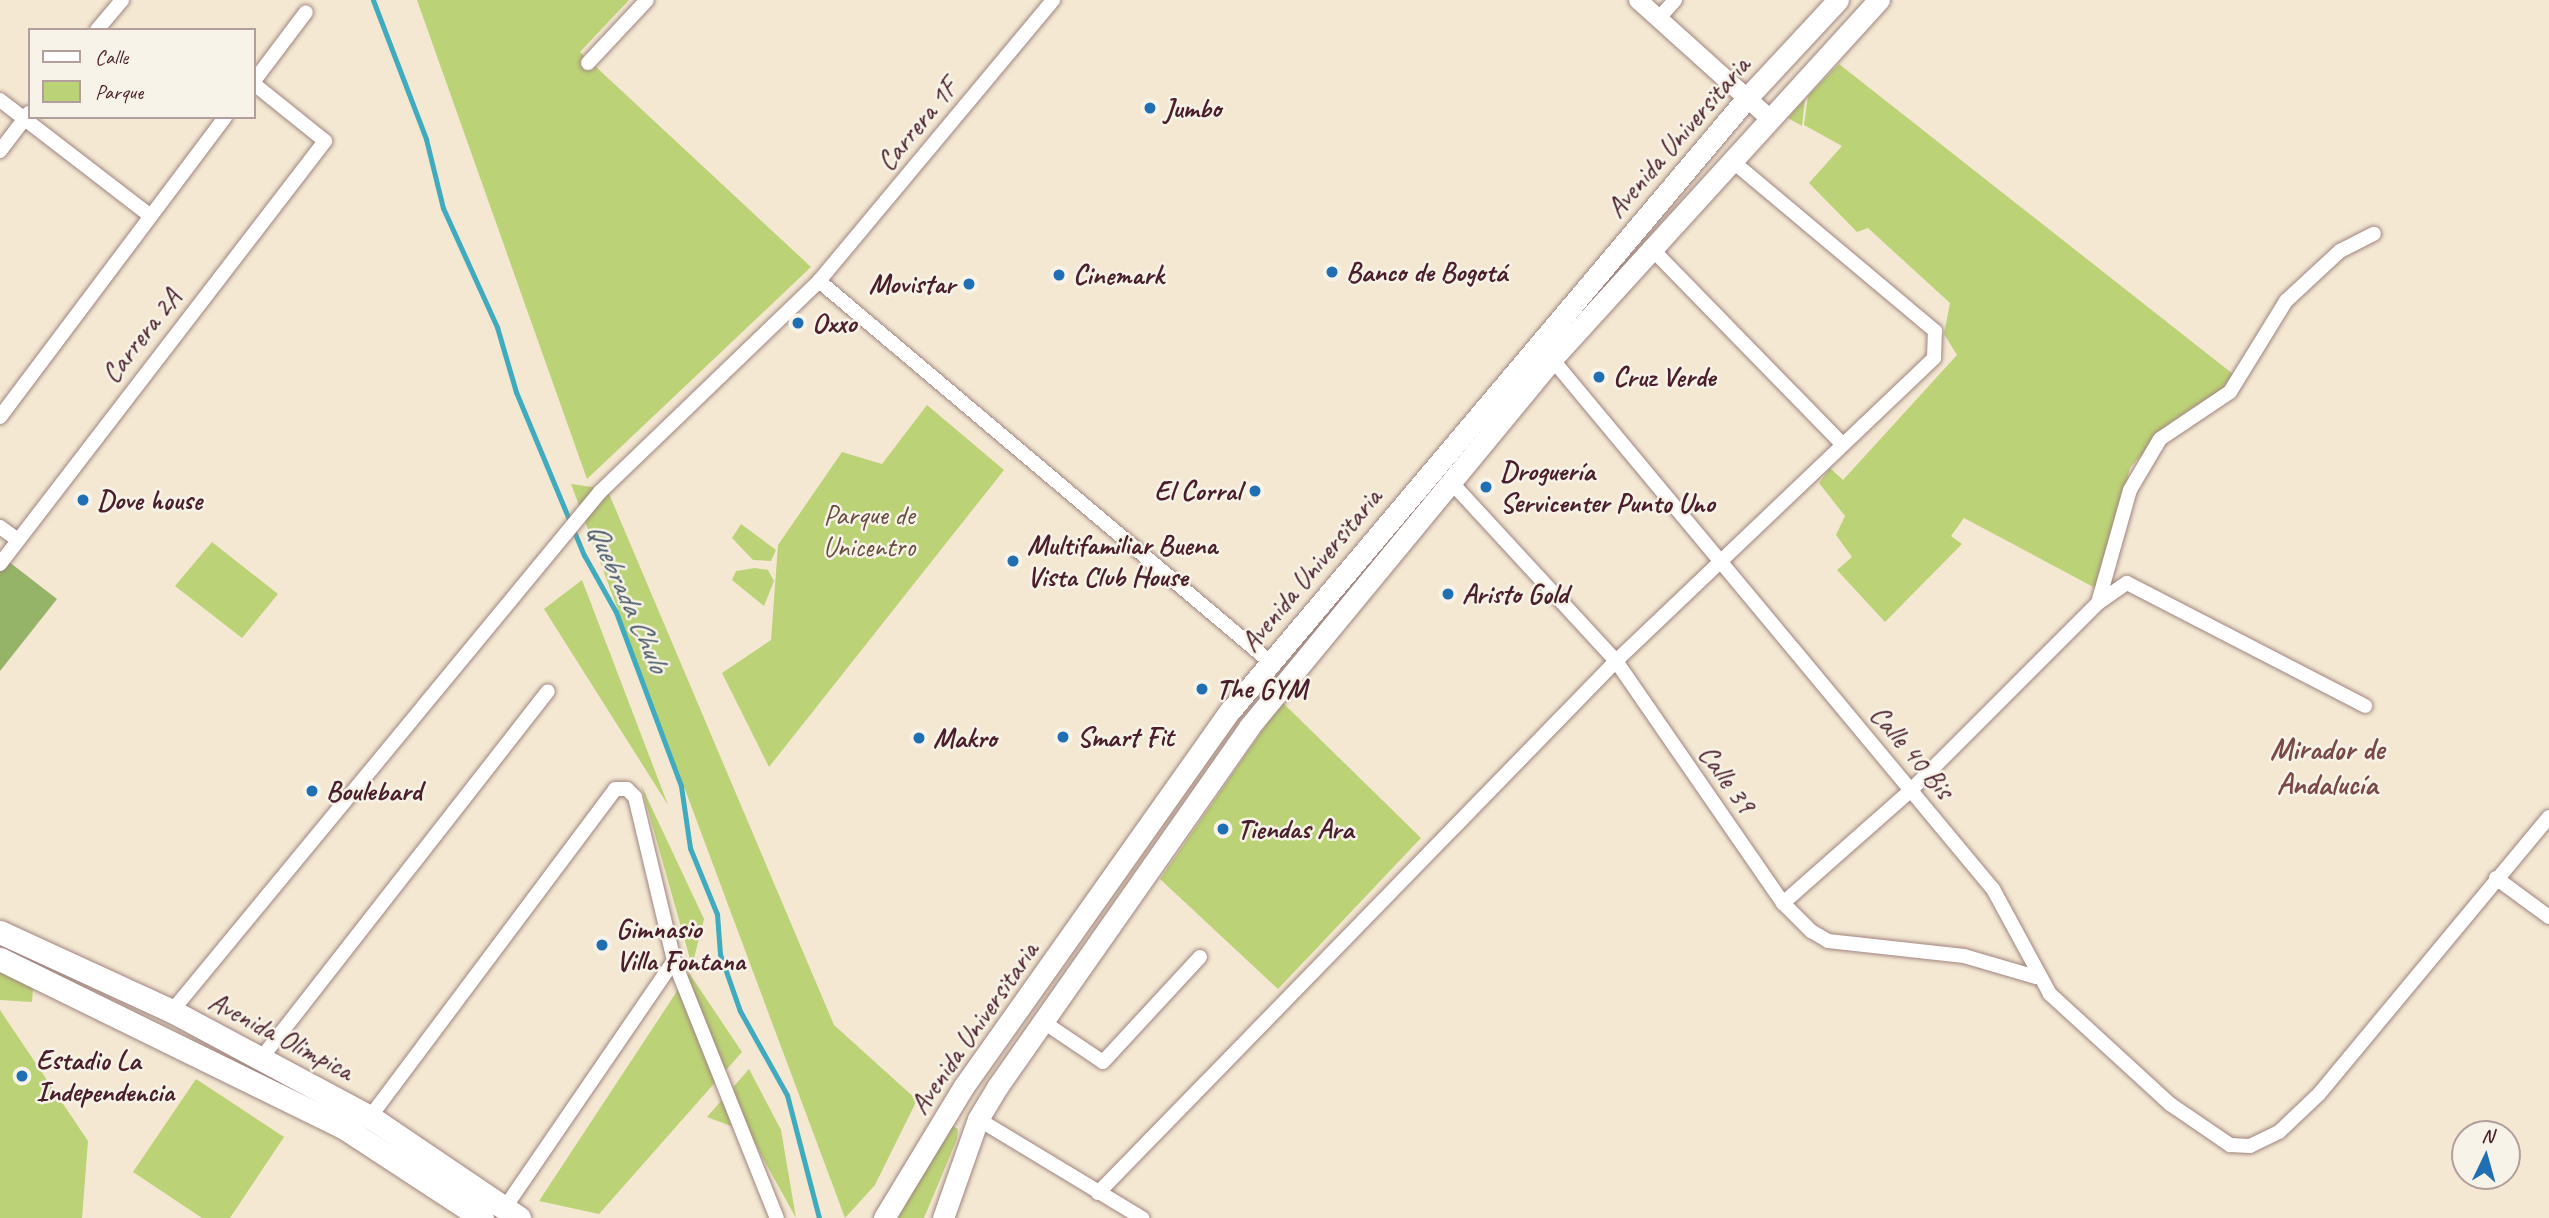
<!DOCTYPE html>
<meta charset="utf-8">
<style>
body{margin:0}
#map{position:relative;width:2549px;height:1218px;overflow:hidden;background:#f4e8d3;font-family:Caveat,sans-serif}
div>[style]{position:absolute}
.green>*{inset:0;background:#bcd277}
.forest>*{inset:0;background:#95b468}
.stream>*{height:5px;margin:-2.5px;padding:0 2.5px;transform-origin:2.5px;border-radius:2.5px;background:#40aabf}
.roads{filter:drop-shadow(0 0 2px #9f847f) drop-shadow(0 0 2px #9f847f)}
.minor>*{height:14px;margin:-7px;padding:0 7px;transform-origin:7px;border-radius:7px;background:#fff}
.tertiary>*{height:18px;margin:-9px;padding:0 9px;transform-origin:9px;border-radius:9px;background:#fff}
.secondary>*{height:21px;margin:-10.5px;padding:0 10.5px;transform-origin:10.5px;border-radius:10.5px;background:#fff}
.primary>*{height:23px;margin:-11.5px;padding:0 11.5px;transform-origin:11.5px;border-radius:11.5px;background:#fff}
.dots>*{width:19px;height:19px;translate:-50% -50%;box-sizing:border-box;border:4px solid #f7f3e8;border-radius:50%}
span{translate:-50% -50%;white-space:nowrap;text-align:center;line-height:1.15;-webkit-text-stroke:5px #f7f3e8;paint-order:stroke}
.poi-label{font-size:28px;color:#4a1f2b;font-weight:700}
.left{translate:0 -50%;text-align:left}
.right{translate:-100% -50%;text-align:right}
.street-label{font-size:28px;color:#4a1f2b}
.park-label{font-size:28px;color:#664c3e}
.water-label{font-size:30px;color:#465766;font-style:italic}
.neighbourhood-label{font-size:30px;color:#794946;font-weight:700}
.legend{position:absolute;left:28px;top:28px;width:228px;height:91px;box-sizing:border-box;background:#f7f3e8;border:2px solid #b29e9c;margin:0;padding:9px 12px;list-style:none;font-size:21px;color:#4a1f2b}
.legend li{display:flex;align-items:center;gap:14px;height:35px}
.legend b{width:35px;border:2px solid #b29e9c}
.north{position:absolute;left:2451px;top:1120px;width:70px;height:70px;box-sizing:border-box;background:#f7f3e8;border:2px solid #b29e9c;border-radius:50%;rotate:5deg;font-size:19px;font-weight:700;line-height:28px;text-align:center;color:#4a1f2b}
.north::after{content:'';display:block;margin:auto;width:24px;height:32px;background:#1f6fb2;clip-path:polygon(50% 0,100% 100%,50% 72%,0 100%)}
</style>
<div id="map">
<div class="green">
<div style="clip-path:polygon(417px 0,629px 0,580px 52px,811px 267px,587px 479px)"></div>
<div style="clip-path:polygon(1839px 64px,2233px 374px,2222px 389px,2171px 422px,2130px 468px,2099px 590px,1964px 518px,1951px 536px,1962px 544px,1885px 622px,1837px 570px,1852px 557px,1836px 535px,1845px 516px,1819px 483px,1830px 468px,1843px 480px,1957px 355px,1944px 334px,1950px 303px,1868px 228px,1857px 232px,1809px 183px,1842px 146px,1804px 125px,1808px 96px)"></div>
<div style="clip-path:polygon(1805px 99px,1802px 126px,1788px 118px)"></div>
<div style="clip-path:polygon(927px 405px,1004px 470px,769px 767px,722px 673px,771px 640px,778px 545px,842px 452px,882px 464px)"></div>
<div style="clip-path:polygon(571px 484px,607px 489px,834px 1025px,917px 1100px,875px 1185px,845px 1218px)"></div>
<div style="clip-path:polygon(741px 524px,776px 550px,771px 561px,753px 560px,732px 538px)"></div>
<div style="clip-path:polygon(212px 542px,278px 594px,242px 638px,175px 586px)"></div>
<div style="clip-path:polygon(755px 568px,768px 570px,774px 581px,764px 606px,732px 580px,736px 571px)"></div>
<div style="clip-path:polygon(582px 580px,668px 805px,544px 609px)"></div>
<div style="clip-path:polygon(1282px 702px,1421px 838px,1278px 989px,1160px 879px)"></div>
<div style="clip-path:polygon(641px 785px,704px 919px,692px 966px)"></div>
<div style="clip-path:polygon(0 970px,33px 988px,32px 1002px,0 1000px)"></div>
<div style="clip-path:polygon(689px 973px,742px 1052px,599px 1214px,539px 1201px)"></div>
<div style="clip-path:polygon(0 1010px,88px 1141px,82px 1218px,0 1218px)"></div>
<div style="clip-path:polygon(749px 1069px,781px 1130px,796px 1218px,749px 1133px,707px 1117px)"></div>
<div style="clip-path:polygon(196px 1079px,284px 1137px,230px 1218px,202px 1218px,133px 1172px)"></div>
<div style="clip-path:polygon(951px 1125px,958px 1129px,957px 1139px,924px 1218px,898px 1218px,941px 1132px)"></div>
</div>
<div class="forest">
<div style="clip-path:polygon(4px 558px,57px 599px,0 671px,0 566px)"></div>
</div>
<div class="stream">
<div style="left:373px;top:0;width:149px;rotate:69.1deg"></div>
<div style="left:426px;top:139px;width:71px;rotate:76.2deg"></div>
<div style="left:443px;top:208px;width:131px;rotate:65.6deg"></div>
<div style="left:497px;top:327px;width:68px;rotate:73.7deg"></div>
<div style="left:516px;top:392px;width:177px;rotate:67.4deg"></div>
<div style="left:584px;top:555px;width:65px;rotate:60.7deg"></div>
<div style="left:616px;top:612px;width:186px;rotate:69.5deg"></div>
<div style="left:681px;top:786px;width:63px;rotate:81.7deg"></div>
<div style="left:690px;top:848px;width:71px;rotate:67.8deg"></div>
<div style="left:717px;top:914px;width:40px;rotate:85.7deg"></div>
<div style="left:720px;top:954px;width:60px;rotate:70.7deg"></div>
<div style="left:740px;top:1011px;width:96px;rotate:60.8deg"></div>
<div style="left:787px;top:1095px;width:127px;rotate:75.4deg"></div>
</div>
<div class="roads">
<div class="minor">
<div style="left:1659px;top:18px;width:24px;rotate:-48deg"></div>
<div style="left:97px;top:30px;width:39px;rotate:-50deg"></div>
<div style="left:588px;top:63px;width:86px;rotate:-46.9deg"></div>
<div style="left:254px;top:81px;width:86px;rotate:-53deg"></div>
<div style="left:0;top:100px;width:187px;rotate:37.6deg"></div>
<div style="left:0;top:151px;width:48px;rotate:-52.7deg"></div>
<div style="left:1650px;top:247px;width:274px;rotate:45.7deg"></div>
<div style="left:819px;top:281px;width:590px;rotate:40.19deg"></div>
<div style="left:1552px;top:359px;width:689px;rotate:50.24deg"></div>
<div style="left:1993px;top:889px;width:119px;rotate:61.5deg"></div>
<div style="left:2050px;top:994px;width:163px;rotate:42.5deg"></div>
<div style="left:2170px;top:1104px;width:73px;rotate:34.3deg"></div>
<div style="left:2230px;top:1145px;width:20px;rotate:3deg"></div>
<div style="left:2250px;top:1146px;width:32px;rotate:-26deg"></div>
<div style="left:2279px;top:1132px;width:55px;rotate:-43.5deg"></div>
<div style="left:2319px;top:1094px;width:360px;rotate:-50.3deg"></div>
<div style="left:0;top:417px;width:375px;rotate:-53.1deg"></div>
<div style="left:1450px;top:481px;width:245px;rotate:47.3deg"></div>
<div style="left:1616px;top:661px;width:294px;rotate:55.4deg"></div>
<div style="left:1783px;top:903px;width:40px;rotate:45deg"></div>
<div style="left:1811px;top:931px;width:20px;rotate:30deg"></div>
<div style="left:1828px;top:941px;width:137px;rotate:6.3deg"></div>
<div style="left:1964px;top:956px;width:75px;rotate:16.3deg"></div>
<div style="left:0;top:527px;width:19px;rotate:36deg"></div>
<div style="left:0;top:564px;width:533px;rotate:-52.46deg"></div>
<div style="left:325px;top:141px;width:91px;rotate:-141.2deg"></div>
<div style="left:2098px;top:603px;width:117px;rotate:-74.2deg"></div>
<div style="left:2130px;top:490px;width:59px;rotate:-59.5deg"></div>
<div style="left:2160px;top:439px;width:84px;rotate:-33.9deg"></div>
<div style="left:2230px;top:392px;width:107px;rotate:-58.4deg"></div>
<div style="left:2286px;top:301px;width:74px;rotate:-42.8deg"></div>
<div style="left:2340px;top:251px;width:38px;rotate:-27deg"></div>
<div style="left:2496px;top:878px;width:66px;rotate:36.3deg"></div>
<div style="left:1783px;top:903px;width:171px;rotate:-41.4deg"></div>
<div style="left:1911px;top:790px;width:264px;rotate:-45deg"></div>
<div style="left:2098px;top:603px;width:35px;rotate:-35deg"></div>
<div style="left:2127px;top:583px;width:268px;rotate:27.3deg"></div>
<div style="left:172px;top:1011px;width:673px;rotate:-50.49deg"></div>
<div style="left:600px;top:492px;width:304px;rotate:-43.9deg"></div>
<div style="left:819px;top:281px;width:366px;rotate:-50.2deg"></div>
<div style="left:1042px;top:1021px;width:73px;rotate:33.9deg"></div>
<div style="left:1103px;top:1062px;width:143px;rotate:-47.3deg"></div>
<div style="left:259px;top:1061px;width:469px;rotate:-52deg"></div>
<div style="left:370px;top:1117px;width:409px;rotate:-53.2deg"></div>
<div style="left:615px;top:789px;width:12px"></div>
<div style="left:627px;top:789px;width:11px;rotate:45deg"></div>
<div style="left:635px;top:797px;width:169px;rotate:76.6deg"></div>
<div style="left:674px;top:961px;width:277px;rotate:68.2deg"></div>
<div style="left:978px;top:1119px;width:192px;rotate:31.1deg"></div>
<div style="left:1098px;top:1193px;width:743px;rotate:-45.76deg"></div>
<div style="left:1616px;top:661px;width:439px;rotate:-43.6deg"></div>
<div style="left:1934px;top:358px;width:27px;rotate:-88deg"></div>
<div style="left:1935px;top:331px;width:266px;rotate:-140deg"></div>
<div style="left:504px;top:1209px;width:301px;rotate:-55.6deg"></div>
</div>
<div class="tertiary">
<div style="left:1638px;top:0;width:176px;rotate:42deg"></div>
</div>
<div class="secondary">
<div style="left:884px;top:1218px;width:154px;rotate:-58.8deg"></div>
<div style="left:964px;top:1086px;width:460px;rotate:-54.7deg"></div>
<div style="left:1230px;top:711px;width:800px;rotate:-49.86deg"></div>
<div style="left:1746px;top:99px;width:135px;rotate:-47.1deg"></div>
<div style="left:943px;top:1218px;width:105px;rotate:-70.5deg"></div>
<div style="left:978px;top:1119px;width:39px;rotate:-59deg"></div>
<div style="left:998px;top:1086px;width:438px;rotate:-55deg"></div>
<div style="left:1249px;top:727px;width:477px;rotate:-50.5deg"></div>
<div style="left:1552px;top:359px;width:486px;rotate:-47.7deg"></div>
</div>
<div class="primary">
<div style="left:0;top:932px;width:189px;rotate:24.7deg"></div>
<div style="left:172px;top:1011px;width:225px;rotate:28.2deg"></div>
<div style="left:370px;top:1117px;width:180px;rotate:34.1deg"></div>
<div style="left:0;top:959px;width:382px;rotate:26.1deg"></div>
<div style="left:343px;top:1127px;width:166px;rotate:33.2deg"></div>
</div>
</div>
<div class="dots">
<div style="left:1150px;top:108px;background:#1f6fb2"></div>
<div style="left:1332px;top:272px;background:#1f6fb2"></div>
<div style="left:1059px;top:275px;background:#1f6fb2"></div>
<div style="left:969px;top:284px;background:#1f6fb2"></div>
<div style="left:798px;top:323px;background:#1f6fb2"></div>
<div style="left:1599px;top:377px;background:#1f6fb2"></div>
<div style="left:1486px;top:487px;background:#1f6fb2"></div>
<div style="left:1255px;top:491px;background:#1f6fb2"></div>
<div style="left:83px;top:500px;background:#1f6fb2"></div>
<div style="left:1013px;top:561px;background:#1f6fb2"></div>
<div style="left:1448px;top:594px;background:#1f6fb2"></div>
<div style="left:1202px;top:689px;background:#1f6fb2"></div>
<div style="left:1063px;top:737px;background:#1f6fb2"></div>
<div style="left:919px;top:738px;background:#1f6fb2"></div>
<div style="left:312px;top:791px;background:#1f6fb2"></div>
<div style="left:1223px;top:829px;background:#1f6fb2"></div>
<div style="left:602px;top:945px;background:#1f6fb2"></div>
<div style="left:22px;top:1076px;background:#1f6fb2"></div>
</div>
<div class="poi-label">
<span class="left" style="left:1164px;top:108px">Jumbo</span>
<span class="left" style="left:1346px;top:272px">Banco de Bogotá</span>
<span class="left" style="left:1073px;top:275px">Cinemark</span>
<span class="right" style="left:955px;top:284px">Movistar</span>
<span class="left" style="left:812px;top:323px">Oxxo</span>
<span class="left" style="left:1613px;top:377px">Cruz Verde</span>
<span class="left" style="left:1500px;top:487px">Droguería<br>Servicenter Punto Uno</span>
<span class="right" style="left:1241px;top:491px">El Corral</span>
<span class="left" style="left:97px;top:500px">Dove house</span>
<span class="left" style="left:1027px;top:561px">Multifamiliar Buena<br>Vista Club House</span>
<span class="left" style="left:1462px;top:594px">Aristo Gold</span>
<span class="left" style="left:1216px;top:689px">The GYM</span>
<span class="left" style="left:1077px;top:737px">Smart Fit</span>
<span class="left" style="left:933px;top:738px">Makro</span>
<span class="left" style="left:326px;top:791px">Boulebard</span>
<span class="left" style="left:1237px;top:829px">Tiendas Ara</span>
<span class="left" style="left:616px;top:945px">Gimnasio<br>Villa Fontana</span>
<span class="left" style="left:36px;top:1076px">Estadio La<br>Independencia</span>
</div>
<div class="street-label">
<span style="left:917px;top:125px;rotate:-50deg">Carrera 1F</span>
<span style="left:1678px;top:137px;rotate:-49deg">Avenida Universitaria</span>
<span style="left:141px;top:336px;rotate:-52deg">Carrera 2A</span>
<span style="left:1311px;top:570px;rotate:-50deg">Avenida Universitaria</span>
<span style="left:1912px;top:752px;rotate:50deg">Calle 40 Bis</span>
<span style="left:1727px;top:779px;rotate:55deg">Calle 39</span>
<span style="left:974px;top:1028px;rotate:-55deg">Avenida Universitaria</span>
<span style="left:281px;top:1036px;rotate:28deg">Avenida Olimpica</span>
</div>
<div class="park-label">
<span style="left:869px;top:531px">Parque de<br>Unicentro</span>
</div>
<div class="water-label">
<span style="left:628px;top:597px;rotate:66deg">Quebrada Chulo</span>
</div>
<div class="neighbourhood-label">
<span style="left:2327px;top:766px">Mirador de<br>Andalucía</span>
</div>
<ul class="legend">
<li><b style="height:9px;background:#fff"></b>Calle</li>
<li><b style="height:19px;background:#bcd277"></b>Parque</li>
</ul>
<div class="north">N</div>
</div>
